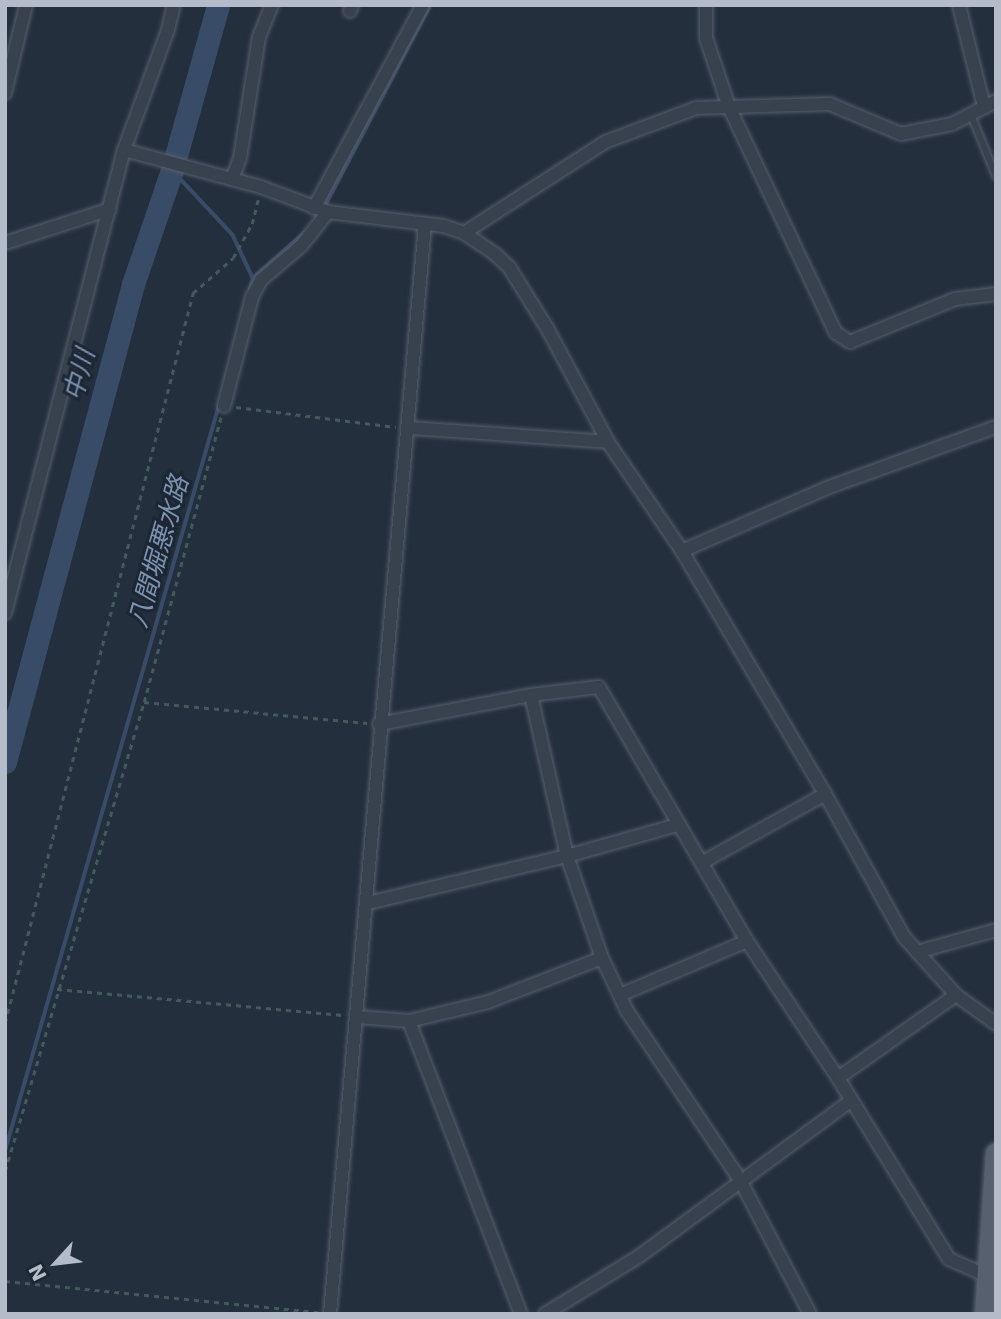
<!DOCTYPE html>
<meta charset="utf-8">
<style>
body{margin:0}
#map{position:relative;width:1001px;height:1319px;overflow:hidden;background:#242f3e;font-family:"DejaVu Sans","Noto Sans JP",sans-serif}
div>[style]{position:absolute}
.stream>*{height:3.5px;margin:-1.75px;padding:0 1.75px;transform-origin:1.75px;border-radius:1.75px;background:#394c67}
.river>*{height:23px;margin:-11.5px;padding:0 11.5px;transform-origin:11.5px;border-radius:11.5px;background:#394c67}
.path>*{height:2.5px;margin-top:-1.25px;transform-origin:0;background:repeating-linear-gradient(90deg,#44595c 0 5px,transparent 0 10px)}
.roads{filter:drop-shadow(0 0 2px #565f6c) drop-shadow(0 0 2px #565f6c)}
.lane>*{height:6px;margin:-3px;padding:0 3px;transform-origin:3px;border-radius:3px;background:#38414e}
.street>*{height:12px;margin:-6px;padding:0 6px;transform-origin:6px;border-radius:6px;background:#38414e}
.primary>*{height:21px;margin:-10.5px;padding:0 10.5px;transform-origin:10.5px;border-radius:10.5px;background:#56606e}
span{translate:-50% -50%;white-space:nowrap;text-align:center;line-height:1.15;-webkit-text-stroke:6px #1d2633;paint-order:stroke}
.water-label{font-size:26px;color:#7c92b1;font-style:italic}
.frame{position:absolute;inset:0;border:7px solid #b4bcc9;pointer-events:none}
.north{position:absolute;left:21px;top:1228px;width:70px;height:70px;-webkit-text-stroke:5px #1d2633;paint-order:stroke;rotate:243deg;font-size:19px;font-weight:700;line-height:28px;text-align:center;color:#b4bcc9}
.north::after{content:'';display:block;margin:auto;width:24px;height:32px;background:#b4bcc9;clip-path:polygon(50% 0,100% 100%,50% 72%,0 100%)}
</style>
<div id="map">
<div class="stream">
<div style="left:172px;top:170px;width:89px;rotate:46.8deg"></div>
<div style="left:233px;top:235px;width:47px;rotate:65.1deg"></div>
<div style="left:324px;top:208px;width:229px;rotate:-62.4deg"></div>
<div style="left:250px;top:289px;width:11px;rotate:-75deg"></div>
<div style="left:253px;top:278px;width:68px;rotate:-41.4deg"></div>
<div style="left:5px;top:1151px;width:776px;rotate:-73.99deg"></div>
</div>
<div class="river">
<div style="left:5px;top:762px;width:495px;rotate:-75deg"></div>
<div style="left:133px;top:284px;width:120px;rotate:-71.1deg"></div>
<div style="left:172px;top:170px;width:171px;rotate:-74.4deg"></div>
</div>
<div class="path">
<div style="left:236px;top:407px;width:161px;rotate:7.1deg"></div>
<div style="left:144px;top:702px;width:224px;rotate:5.4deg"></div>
<div style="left:57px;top:989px;width:287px;rotate:5.2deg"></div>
<div style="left:5px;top:1023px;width:754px;rotate:-75.56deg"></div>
<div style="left:193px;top:293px;width:53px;rotate:-41.2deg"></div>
<div style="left:233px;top:258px;width:39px;rotate:-61deg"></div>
<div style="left:252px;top:224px;width:25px;rotate:-76deg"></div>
<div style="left:5px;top:1171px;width:489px;rotate:-73.5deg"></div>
<div style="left:144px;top:702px;width:295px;rotate:-74.9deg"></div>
<div style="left:5px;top:1281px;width:315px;rotate:5.7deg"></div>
</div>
<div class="roads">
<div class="lane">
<div style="left:971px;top:115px;width:66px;rotate:67.7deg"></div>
</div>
<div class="street">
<div style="left:706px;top:5px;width:33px;rotate:90deg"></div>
<div style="left:706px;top:38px;width:73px;rotate:71.6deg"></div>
<div style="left:729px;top:107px;width:250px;rotate:64.7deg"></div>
<div style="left:836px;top:333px;width:17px;rotate:33deg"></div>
<div style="left:850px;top:342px;width:113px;rotate:-22.3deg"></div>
<div style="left:955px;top:299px;width:41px;rotate:-7deg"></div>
<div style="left:959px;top:5px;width:105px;rotate:76.2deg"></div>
<div style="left:350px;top:11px;width:6px;rotate:-72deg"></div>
<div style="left:5px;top:93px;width:90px;rotate:-76.6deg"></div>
<div style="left:124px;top:150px;width:142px;rotate:15.1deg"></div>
<div style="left:261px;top:187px;width:72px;rotate:20.5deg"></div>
<div style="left:328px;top:212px;width:117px;rotate:6.9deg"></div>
<div style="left:444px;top:226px;width:21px;rotate:19deg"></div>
<div style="left:464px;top:233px;width:36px;rotate:34deg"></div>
<div style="left:494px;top:253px;width:21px;rotate:43deg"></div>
<div style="left:509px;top:267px;width:72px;rotate:58.1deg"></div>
<div style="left:547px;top:328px;width:129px;rotate:61.8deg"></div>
<div style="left:608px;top:442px;width:132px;rotate:55.8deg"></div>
<div style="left:682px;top:551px;width:282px;rotate:59.5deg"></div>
<div style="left:825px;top:794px;width:163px;rotate:61.1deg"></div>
<div style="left:904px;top:937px;width:78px;rotate:48.1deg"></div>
<div style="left:956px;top:995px;width:49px;rotate:35.9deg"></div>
<div style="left:232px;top:179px;width:22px;rotate:-69deg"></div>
<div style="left:240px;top:158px;width:122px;rotate:-81.1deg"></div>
<div style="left:259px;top:37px;width:35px;rotate:-68deg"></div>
<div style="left:314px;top:208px;width:230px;rotate:-61.8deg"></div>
<div style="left:464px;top:233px;width:168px;rotate:-32.8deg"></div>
<div style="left:605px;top:142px;width:97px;rotate:-20.5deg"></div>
<div style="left:696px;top:108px;width:134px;rotate:-1.7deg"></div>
<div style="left:830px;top:104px;width:77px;rotate:22.9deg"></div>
<div style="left:901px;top:134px;width:52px;rotate:-11.1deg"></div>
<div style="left:952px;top:124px;width:50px;rotate:-27.6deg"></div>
<div style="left:5px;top:243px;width:110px;rotate:-17.9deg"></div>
<div style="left:224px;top:406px;width:113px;rotate:-75.6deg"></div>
<div style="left:252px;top:297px;width:19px;rotate:-62deg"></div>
<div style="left:261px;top:280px;width:52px;rotate:-40.4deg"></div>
<div style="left:301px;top:246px;width:43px;rotate:-51.5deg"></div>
<div style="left:409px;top:428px;width:199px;rotate:4deg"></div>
<div style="left:682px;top:551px;width:160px;rotate:-23.5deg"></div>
<div style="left:829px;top:487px;width:177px;rotate:-19.8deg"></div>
<div style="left:5px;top:613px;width:478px;rotate:-75.6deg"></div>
<div style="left:124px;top:150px;width:128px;rotate:-69.9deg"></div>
<div style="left:168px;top:30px;width:26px;rotate:-77deg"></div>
<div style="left:531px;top:695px;width:165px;rotate:77.4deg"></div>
<div style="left:567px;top:856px;width:108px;rotate:71.1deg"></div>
<div style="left:602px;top:958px;width:59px;rotate:64.7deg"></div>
<div style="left:627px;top:1011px;width:203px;rotate:56.2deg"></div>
<div style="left:740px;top:1180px;width:151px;rotate:62.4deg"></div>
<div style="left:379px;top:724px;width:155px;rotate:-10.8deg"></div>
<div style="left:531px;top:695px;width:68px;rotate:-6.7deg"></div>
<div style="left:599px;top:687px;width:294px;rotate:59.8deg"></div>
<div style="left:747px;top:941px;width:164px;rotate:56.4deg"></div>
<div style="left:838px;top:1078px;width:212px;rotate:58.5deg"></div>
<div style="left:949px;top:1259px;width:47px;rotate:23.8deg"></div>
<div style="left:703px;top:862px;width:140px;rotate:-29.1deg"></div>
<div style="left:368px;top:903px;width:204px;rotate:-13.3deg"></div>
<div style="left:567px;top:856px;width:114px;rotate:-15.7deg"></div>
<div style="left:917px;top:952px;width:82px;rotate:-15.6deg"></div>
<div style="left:620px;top:995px;width:138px;rotate:-23deg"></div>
<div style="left:358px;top:1017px;width:51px;rotate:4.5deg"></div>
<div style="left:409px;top:1021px;width:81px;rotate:-13.5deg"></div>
<div style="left:488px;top:1002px;width:122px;rotate:-21.1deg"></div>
<div style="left:409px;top:1021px;width:314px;rotate:69.1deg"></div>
<div style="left:838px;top:1078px;width:144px;rotate:-35.1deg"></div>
<div style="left:330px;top:1314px;width:1094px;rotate:-85.02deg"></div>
<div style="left:545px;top:1314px;width:109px;rotate:-31.5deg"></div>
<div style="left:638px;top:1257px;width:263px;rotate:-36.3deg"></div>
</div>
<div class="primary">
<div style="left:985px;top:1314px;width:161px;rotate:-86.1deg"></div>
</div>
</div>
<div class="water-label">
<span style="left:80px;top:375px;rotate:-75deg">中川</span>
<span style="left:159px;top:552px;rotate:-74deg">八間堀悪水路</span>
</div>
<div class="frame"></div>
<div class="north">N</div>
</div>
